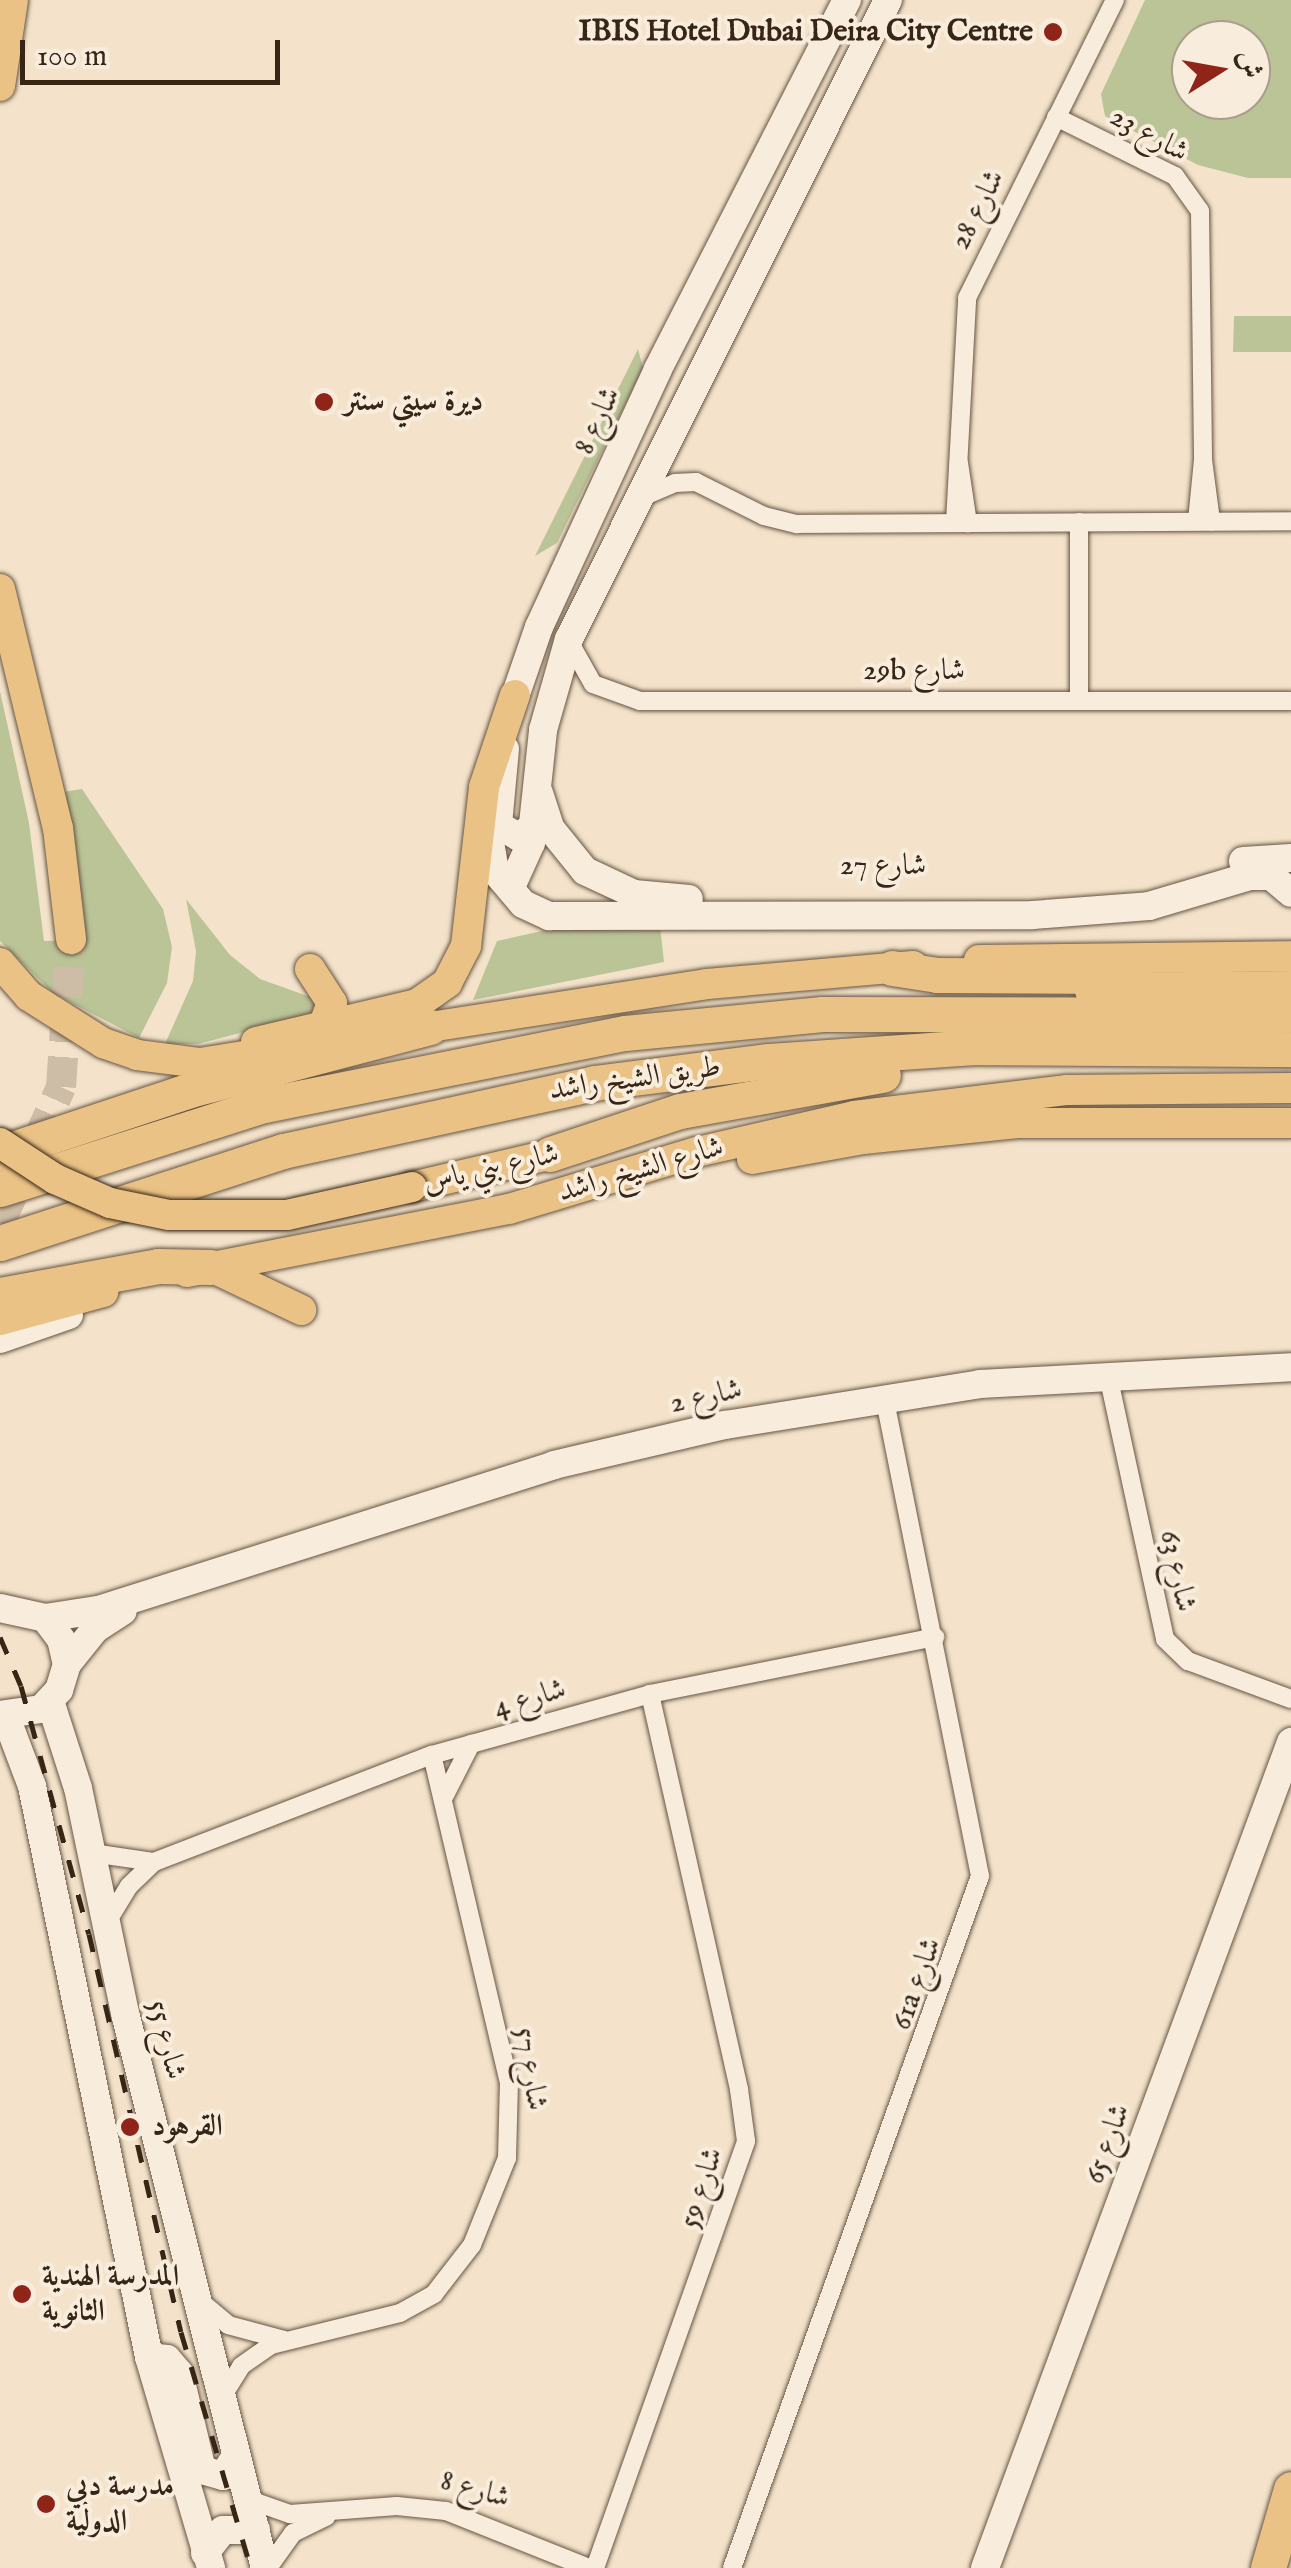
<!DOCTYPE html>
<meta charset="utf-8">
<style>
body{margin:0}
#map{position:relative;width:1291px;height:2568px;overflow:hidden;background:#f4e3ca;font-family:"IM FELL English",Amiri,serif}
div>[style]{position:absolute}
.green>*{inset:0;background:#bac497}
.primary-tunnel>*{height:30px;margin-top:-15px;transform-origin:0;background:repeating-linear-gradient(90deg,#cebda6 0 30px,transparent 0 45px)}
.roads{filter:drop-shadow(0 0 2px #665443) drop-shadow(0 0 2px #665443)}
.street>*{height:18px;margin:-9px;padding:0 9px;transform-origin:9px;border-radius:9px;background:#f8eddd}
.secondary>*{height:28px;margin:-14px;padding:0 14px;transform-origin:14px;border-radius:14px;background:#f8eddd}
.primary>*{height:30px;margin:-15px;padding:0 15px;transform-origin:15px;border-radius:15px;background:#eac285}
.highway>*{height:35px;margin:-17.5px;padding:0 17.5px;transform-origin:17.5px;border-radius:17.5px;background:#eac285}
.rail>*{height:5px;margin-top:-2.5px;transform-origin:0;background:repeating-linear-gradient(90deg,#372516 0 18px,transparent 0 36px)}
.bridges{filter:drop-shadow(0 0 2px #372516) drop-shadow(0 0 2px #372516)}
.primary-bridge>*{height:30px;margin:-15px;padding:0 15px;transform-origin:15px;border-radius:15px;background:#eac285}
.dots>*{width:28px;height:28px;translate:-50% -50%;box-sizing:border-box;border:5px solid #f8eddd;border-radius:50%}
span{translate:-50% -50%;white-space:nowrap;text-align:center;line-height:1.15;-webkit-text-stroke:8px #f8eddd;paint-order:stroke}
.poi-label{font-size:30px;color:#372516;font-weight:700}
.right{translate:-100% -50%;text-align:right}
.left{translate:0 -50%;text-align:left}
.street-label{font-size:30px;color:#372516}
.north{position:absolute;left:1171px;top:20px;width:100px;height:100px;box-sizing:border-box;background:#f8eddd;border:2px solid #ab9d8d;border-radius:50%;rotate:79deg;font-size:28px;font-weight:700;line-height:40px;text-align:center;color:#372516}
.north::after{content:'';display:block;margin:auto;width:35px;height:45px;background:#8f2418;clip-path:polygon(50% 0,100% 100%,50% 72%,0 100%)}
.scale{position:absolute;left:20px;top:40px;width:260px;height:45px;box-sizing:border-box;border:5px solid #372516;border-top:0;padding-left:12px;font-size:30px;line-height:35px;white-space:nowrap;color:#372516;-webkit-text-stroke:8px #f8eddd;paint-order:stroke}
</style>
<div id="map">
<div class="green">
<div style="clip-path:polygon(evenodd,1145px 0,1291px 0,1291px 178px,1248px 178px,1198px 165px,1105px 116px,1101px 94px,1145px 0,1191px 40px,1251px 40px,1251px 100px,1191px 100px,1191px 40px)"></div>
<div style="clip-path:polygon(1234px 316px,1291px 316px,1291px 352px,1233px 352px)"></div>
<div style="clip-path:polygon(638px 349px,643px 368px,557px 543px,535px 556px)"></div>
<div style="clip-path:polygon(0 691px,29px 823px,44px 941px,80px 940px,63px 792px,82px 789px,163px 909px,172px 947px,167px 983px,139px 1038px,53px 993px,0 941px)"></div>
<div style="clip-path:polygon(186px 899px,230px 955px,260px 979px,316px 999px,315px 1013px,198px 1044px,165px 1044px,193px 981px,196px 951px)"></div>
<div style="clip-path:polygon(660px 926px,664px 962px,473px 1000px,497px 941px,556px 928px)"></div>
</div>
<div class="primary-tunnel">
<div style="left:0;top:1223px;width:149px;rotate:-65.8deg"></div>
<div style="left:61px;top:1087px;width:148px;rotate:-86.1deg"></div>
</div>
<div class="roads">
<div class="street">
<div style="left:1056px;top:117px;width:133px;rotate:26.4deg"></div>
<div style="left:1175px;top:176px;width:43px;rotate:54.5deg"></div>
<div style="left:1200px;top:211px;width:249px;rotate:89.3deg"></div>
<div style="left:1203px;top:460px;width:62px;rotate:82.5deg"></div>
<div style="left:959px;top:463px;width:61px;rotate:81.5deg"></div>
<div style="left:642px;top:497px;width:36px;rotate:-23deg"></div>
<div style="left:675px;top:483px;width:21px;rotate:-3deg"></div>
<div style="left:696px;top:482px;width:76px;rotate:26.6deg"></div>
<div style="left:764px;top:516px;width:34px;rotate:14deg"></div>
<div style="left:797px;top:524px;width:494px;rotate:-0.3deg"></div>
<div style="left:1197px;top:521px;width:61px;rotate:-84.4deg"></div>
<div style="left:1079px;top:522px;width:177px;rotate:90deg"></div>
<div style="left:955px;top:523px;width:225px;rotate:-86.9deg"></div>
<div style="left:967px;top:298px;width:333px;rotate:-63.6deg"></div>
<div style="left:570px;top:643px;width:47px;rotate:60.7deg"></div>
<div style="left:593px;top:684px;width:50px;rotate:19.9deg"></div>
<div style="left:640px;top:701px;width:651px"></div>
<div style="left:1108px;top:1375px;width:270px;rotate:77.8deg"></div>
<div style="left:1165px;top:1639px;width:32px;rotate:44deg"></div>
<div style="left:1188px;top:1661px;width:110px;rotate:20.3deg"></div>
<div style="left:443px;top:1799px;width:62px;rotate:-63deg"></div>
<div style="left:92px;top:1853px;width:63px;rotate:8.3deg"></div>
<div style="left:107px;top:1922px;width:42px;rotate:-58.6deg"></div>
<div style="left:129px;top:1886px;width:35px;rotate:-44deg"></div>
<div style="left:154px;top:1862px;width:298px;rotate:-21.1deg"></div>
<div style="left:432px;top:1755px;width:226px;rotate:-15.6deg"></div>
<div style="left:650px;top:1694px;width:291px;rotate:-11.3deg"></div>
<div style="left:201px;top:2302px;width:35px;rotate:40deg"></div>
<div style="left:228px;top:2325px;width:58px;rotate:15deg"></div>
<div style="left:222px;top:2397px;width:36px;rotate:-58deg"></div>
<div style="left:241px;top:2366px;width:37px;rotate:-35deg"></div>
<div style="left:271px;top:2345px;width:133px;rotate:-13.9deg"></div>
<div style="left:400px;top:2313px;width:39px;rotate:-29deg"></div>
<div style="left:434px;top:2294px;width:62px;rotate:-52.2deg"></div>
<div style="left:472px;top:2245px;width:94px;rotate:-68.1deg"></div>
<div style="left:507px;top:2158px;width:75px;rotate:-88.5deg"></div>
<div style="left:509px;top:2083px;width:337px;rotate:-103.2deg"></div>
<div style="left:247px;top:2499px;width:46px;rotate:19.2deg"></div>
<div style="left:290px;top:2514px;width:107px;rotate:-4.3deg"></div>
<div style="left:397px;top:2506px;width:49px;rotate:5.8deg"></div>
<div style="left:446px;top:2511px;width:154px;rotate:21.7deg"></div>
<div style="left:268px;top:2568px;width:43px;rotate:-54.5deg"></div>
<div style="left:293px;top:2533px;width:37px;rotate:-26deg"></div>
<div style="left:595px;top:2568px;width:453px;rotate:-70.5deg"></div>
<div style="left:746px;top:2141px;width:52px;rotate:-97.7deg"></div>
<div style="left:739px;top:2089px;width:405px;rotate:-102.7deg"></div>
<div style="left:732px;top:2568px;width:735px;rotate:-70.28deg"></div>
<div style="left:980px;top:1876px;width:489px;rotate:-101.3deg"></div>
</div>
<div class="secondary">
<div style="left:509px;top:714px;width:92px;rotate:-71deg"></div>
<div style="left:539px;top:627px;width:284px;rotate:-65.2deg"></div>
<div style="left:658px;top:369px;width:415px;rotate:-62.9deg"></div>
<div style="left:505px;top:749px;width:76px;rotate:95.3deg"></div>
<div style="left:498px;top:825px;width:24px;rotate:30deg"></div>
<div style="left:519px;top:837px;width:16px;rotate:-38deg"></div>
<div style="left:539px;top:793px;width:38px;rotate:72deg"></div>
<div style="left:551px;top:829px;width:54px;rotate:51deg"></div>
<div style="left:585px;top:871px;width:54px;rotate:25.1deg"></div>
<div style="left:634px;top:894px;width:55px;rotate:5.2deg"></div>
<div style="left:487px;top:825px;width:47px;rotate:80.1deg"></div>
<div style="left:495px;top:871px;width:43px;rotate:49.7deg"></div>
<div style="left:523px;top:904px;width:29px;rotate:25deg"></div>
<div style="left:549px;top:916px;width:484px;rotate:-0.1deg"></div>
<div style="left:1033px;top:915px;width:116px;rotate:-4.4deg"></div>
<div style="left:1149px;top:906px;width:105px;rotate:-16.5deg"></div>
<div style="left:1250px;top:876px;width:21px"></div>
<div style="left:1271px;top:876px;width:26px;rotate:40deg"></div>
<div style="left:1243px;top:861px;width:48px;rotate:-3.6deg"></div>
<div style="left:511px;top:887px;width:48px;rotate:-65.6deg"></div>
<div style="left:531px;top:843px;width:114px;rotate:-83.9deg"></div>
<div style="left:543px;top:730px;width:95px;rotate:-74.1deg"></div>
<div style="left:569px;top:639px;width:714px;rotate:-63.47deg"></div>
<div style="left:0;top:1339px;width:73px;rotate:-19.2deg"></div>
<div style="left:0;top:1608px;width:46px;rotate:12.5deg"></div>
<div style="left:45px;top:1618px;width:26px;rotate:53deg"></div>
<div style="left:61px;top:1639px;width:26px;rotate:77deg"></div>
<div style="left:67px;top:1664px;width:27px;rotate:107deg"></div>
<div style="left:59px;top:1690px;width:26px;rotate:133deg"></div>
<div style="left:41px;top:1709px;width:41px;rotate:171.7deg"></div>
<div style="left:45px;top:1618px;width:54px;rotate:-8.6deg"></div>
<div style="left:98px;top:1610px;width:478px;rotate:-17.6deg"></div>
<div style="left:554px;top:1465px;width:176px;rotate:-13.2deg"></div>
<div style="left:725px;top:1425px;width:258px;rotate:-9.1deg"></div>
<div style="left:980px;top:1384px;width:311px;rotate:-3.1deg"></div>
<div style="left:67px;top:1664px;width:45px;rotate:-51.3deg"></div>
<div style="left:95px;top:1629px;width:33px;rotate:-33deg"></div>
<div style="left:50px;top:1701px;width:91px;rotate:72.2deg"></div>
<div style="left:78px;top:1788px;width:234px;rotate:78.2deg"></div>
<div style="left:126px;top:2017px;width:568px;rotate:75.84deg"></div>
<div style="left:6px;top:1717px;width:74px;rotate:69.4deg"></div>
<div style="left:32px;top:1786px;width:583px;rotate:78.42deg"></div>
<div style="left:149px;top:2357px;width:220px;rotate:73.6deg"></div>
<div style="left:149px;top:2357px;width:18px;rotate:6deg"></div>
<div style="left:167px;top:2359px;width:18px;rotate:49deg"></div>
<div style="left:179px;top:2373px;width:100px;rotate:76.7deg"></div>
<div style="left:202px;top:2470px;width:22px;rotate:16deg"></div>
<div style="left:223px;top:2476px;width:24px;rotate:-57deg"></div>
<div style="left:205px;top:2553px;width:29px;rotate:-52deg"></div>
<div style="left:223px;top:2530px;width:33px"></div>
<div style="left:985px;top:2568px;width:881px;rotate:-69.67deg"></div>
</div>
<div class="primary">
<div style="left:0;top:86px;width:87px;rotate:-81.4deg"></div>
<div style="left:0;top:589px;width:246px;rotate:76.4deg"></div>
<div style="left:58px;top:828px;width:112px;rotate:83.3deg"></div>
<div style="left:979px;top:960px;width:312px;rotate:-0.7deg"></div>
<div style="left:0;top:963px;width:44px;rotate:48.7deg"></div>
<div style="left:29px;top:996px;width:88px;rotate:32.4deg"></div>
<div style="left:103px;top:1043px;width:36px;rotate:19deg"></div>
<div style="left:137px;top:1055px;width:64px;rotate:7.2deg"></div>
<div style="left:200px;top:1063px;width:82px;rotate:-9.1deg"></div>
<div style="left:310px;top:969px;width:40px;rotate:57.1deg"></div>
<div style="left:332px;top:1003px;width:25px;rotate:111deg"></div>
<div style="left:409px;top:1024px;width:21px;rotate:8deg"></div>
<div style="left:430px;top:1027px;width:280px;rotate:-8.8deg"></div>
<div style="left:707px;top:984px;width:207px;rotate:-5deg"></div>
<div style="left:256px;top:1042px;width:165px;rotate:-13.3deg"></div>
<div style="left:417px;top:1004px;width:37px;rotate:-35deg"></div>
<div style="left:447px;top:983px;width:42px;rotate:-62.8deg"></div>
<div style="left:466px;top:946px;width:160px;rotate:-83.5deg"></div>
<div style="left:484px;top:787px;width:97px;rotate:-71.4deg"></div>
<div style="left:752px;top:1159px;width:113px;rotate:-10.2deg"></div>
<div style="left:863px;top:1139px;width:155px;rotate:-5.9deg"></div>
<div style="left:1017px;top:1123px;width:274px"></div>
<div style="left:412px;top:1187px;width:166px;rotate:-13.2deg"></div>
<div style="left:211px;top:1267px;width:100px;rotate:25.5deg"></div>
<div style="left:187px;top:1272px;width:328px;rotate:-11.1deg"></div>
<div style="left:509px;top:1209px;width:196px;rotate:-16.9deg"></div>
<div style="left:697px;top:1152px;width:161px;rotate:-12.9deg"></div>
<div style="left:854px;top:1116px;width:215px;rotate:-7deg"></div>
<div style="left:1067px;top:1090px;width:224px;rotate:-0.5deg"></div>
<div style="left:0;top:1320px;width:107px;rotate:-15.2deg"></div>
</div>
<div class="highway">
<div style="left:892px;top:968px;width:46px;rotate:8.8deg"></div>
<div style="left:937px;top:975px;width:180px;rotate:0.3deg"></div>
<div style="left:1092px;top:990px;width:199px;rotate:-0.6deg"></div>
<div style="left:0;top:1153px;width:200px;rotate:-18.3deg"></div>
<div style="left:190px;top:1090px;width:248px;rotate:-14.7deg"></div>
<div style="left:550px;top:1154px;width:137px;rotate:-18.3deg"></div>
<div style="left:680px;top:1111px;width:206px;rotate:-10.1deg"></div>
<div style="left:0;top:1189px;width:277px;rotate:-17.7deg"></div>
<div style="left:264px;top:1105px;width:368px;rotate:-11.3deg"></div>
<div style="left:625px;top:1033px;width:198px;rotate:-5.5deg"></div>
<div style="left:822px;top:1014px;width:469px;rotate:0.1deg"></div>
<div style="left:0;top:1243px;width:298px;rotate:-18deg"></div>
<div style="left:283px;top:1151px;width:318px;rotate:-12.3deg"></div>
<div style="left:594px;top:1083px;width:176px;rotate:-7.2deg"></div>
<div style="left:769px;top:1061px;width:206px;rotate:-3.9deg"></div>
<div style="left:975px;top:1047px;width:316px;rotate:0.4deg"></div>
<div style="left:0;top:1295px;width:161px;rotate:-10.4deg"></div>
<div style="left:158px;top:1266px;width:53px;rotate:1.1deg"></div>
<div style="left:1268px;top:2568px;width:82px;rotate:-73.8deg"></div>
</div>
</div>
<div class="rail">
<div style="left:0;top:1637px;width:53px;rotate:66.8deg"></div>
<div style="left:21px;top:1686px;width:257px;rotate:74.7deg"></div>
<div style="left:89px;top:1934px;width:408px;rotate:77deg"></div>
<div style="left:181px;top:2332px;width:246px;rotate:73.5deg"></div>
</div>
<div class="bridges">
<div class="primary-bridge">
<div style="left:0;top:1143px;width:66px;rotate:33.2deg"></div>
<div style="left:55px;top:1179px;width:60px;rotate:23.6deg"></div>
<div style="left:110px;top:1203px;width:60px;rotate:11.5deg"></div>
<div style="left:169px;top:1215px;width:118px"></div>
<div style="left:287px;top:1215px;width:128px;rotate:-12.6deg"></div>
</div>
</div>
<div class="dots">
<div style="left:1053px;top:32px;background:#8f2418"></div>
<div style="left:324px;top:402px;background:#8f2418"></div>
<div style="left:130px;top:2127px;background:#8f2418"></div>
<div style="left:22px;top:2294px;background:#8f2418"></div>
<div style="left:46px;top:2504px;background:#8f2418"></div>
</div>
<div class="poi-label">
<span class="right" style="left:1033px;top:32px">IBIS Hotel Dubai Deira City Centre</span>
<span class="left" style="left:344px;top:402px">ديرة سيتي سنتر</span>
<span class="left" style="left:152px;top:2127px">القرهود</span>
<span class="left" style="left:42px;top:2294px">المدرسة الهندية<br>الثانوية</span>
<span class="left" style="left:66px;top:2504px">مدرسة دبي<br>الدولية</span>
</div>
<div class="street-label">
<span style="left:1149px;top:135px;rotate:29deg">شارع 23</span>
<span style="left:978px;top:210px;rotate:-63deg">شارع 28</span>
<span style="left:598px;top:421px;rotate:-65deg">شارع 8</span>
<span style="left:914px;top:671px">29b شارع</span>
<span style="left:883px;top:866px">شارع 27</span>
<span style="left:635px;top:1079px;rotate:-8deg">طريق الشيخ راشد</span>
<span style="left:491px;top:1169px;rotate:-13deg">شارع بني ياس</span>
<span style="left:641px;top:1170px;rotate:-16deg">شارع الشيخ راشد</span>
<span style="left:706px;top:1397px;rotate:-12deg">شارع 2</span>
<span style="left:1177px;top:1571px;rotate:78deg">شارع 63</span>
<span style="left:530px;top:1699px;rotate:-16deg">شارع 4</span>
<span style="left:917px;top:1984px;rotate:-70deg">61a شارع</span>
<span style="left:166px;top:2040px;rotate:76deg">شارع 55</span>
<span style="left:530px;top:2069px;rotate:81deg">شارع 57</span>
<span style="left:1108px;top:2144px;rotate:-70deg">شارع 65</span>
<span style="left:702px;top:2188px;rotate:-72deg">شارع 59</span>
<span style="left:475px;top:2490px;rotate:16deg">شارع 8</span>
</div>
<div class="north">ش</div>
<div class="scale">100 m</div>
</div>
